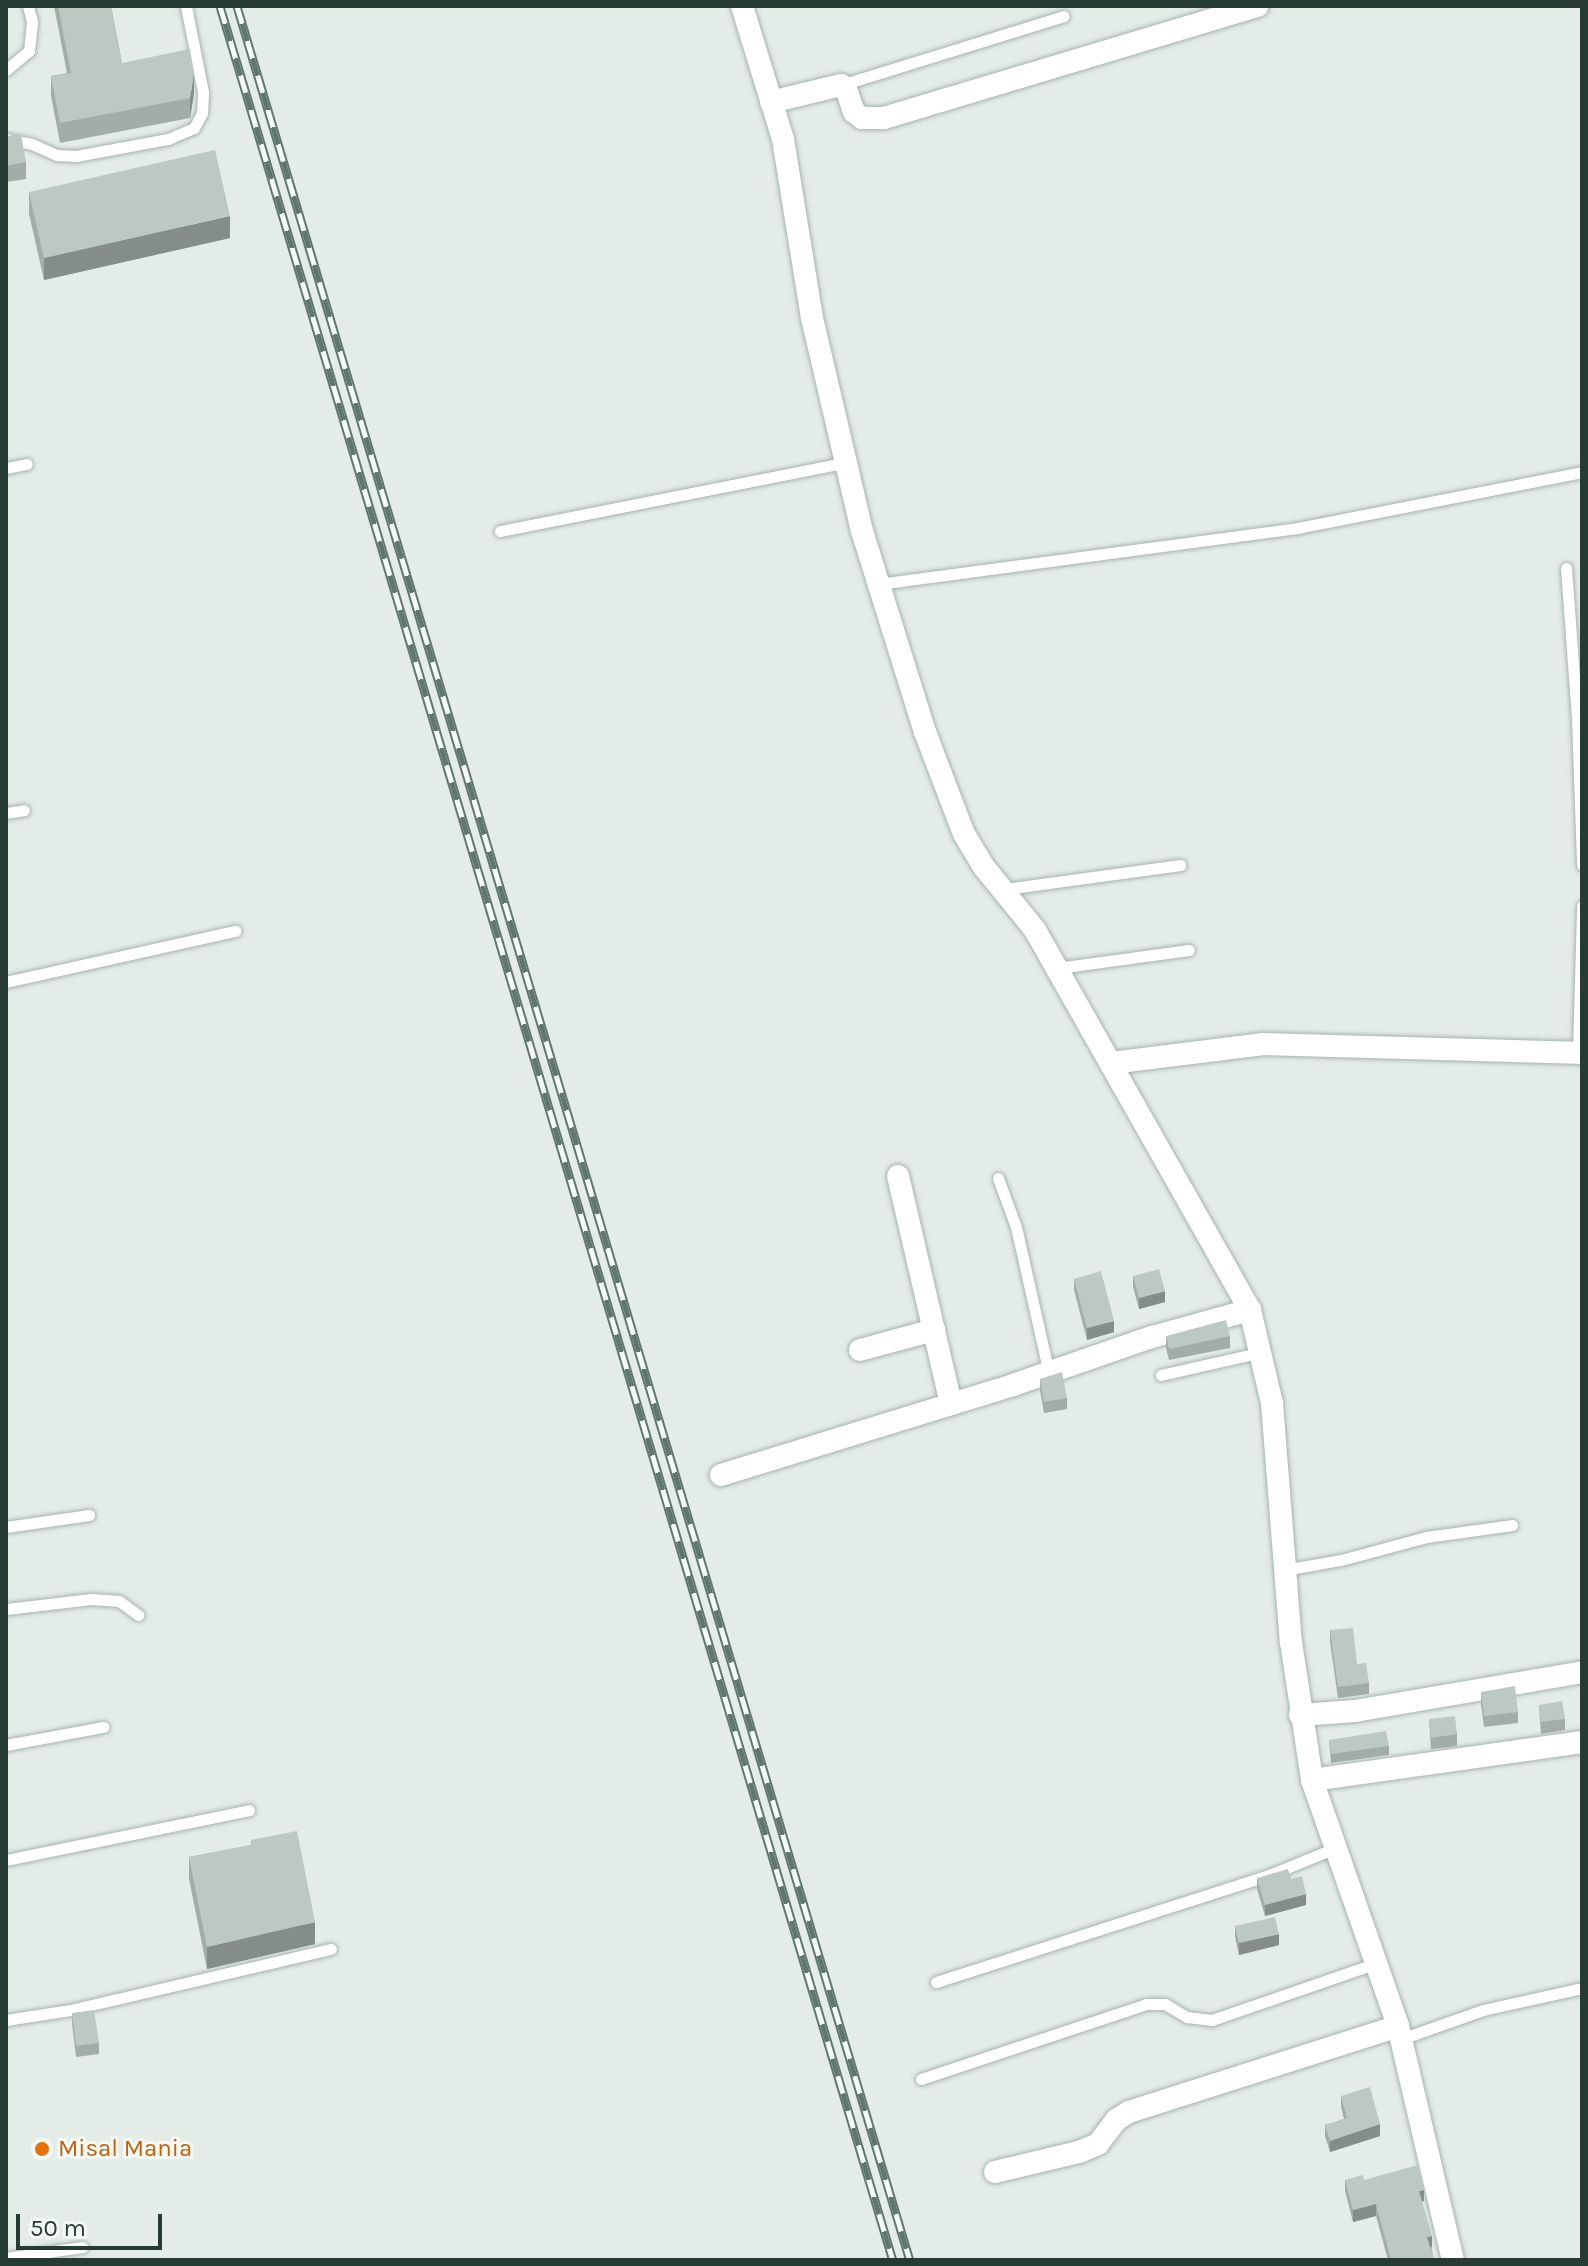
<!DOCTYPE html>
<style>
body{margin:0}
#map{position:relative;width:1588px;height:2266px;overflow:hidden;background:#e4ece8;font-family:Karla,sans-serif}
div>[style]{position:absolute}
.roads{filter:drop-shadow(0 0 2px #a7b3ae) drop-shadow(0 0 2px #a7b3ae)}
.lane>*{height:11px;margin:-5.5px;padding:0 5.5px;transform-origin:5.5px;border-radius:5.5px;background:#fff}
.street>*{height:22px;margin:-11px;padding:0 11px;transform-origin:11px;border-radius:11px;background:#fff}
.rail>*{height:9px;margin-top:-4.5px;transform-origin:0;background:repeating-linear-gradient(90deg,#f4f9f6 0 18px,#60776f 0 36px);box-sizing:border-box;border-block:2px solid #60776f}
.wall>*{inset:0;background:#a2ada8}
.shaded-wall>*{inset:0;background:#848d88}
.building>*{inset:0;background:#bcc9c3}
.dots>*{width:22px;height:22px;translate:-50% -50%;box-sizing:border-box;border:4px solid #f4f9f6;border-radius:50%}
span{translate:-50% -50%;white-space:nowrap;text-align:center;line-height:1.15;-webkit-text-stroke:6px #f4f9f6;paint-order:stroke}
.food-label{font-size:24px;color:#c56008}
.left{translate:0 -50%;text-align:left}
.frame{position:absolute;inset:0;border:8px solid #253b34;pointer-events:none}
.scale{position:absolute;left:16px;top:2214px;width:146px;height:36px;box-sizing:border-box;border:4px solid #253b34;border-top:0;padding-left:10px;font-size:24px;line-height:28px;white-space:nowrap;color:#253b34;-webkit-text-stroke:6px #f4f9f6;paint-order:stroke}
</style>
<div id="map">
<div class="roads">
<div class="lane">
<div style="left:6px;top:70px;width:30px;rotate:-40deg"></div>
<div style="left:29px;top:51px;width:29px;rotate:-84deg"></div>
<div style="left:32px;top:22px;width:16px;rotate:-104deg"></div>
<div style="left:841px;top:85px;width:233px;rotate:-17.2deg"></div>
<div style="left:6px;top:139px;width:26px;rotate:11deg"></div>
<div style="left:32px;top:144px;width:27px;rotate:24deg"></div>
<div style="left:57px;top:155px;width:19px;rotate:3deg"></div>
<div style="left:76px;top:156px;width:94px;rotate:-10.5deg"></div>
<div style="left:168px;top:139px;width:28px;rotate:-23deg"></div>
<div style="left:194px;top:128px;width:17px;rotate:-62deg"></div>
<div style="left:202px;top:113px;width:21px;rotate:-87deg"></div>
<div style="left:203px;top:92px;width:88px;rotate:-101.2deg"></div>
<div style="left:6px;top:468px;width:21px;rotate:-11deg"></div>
<div style="left:500px;top:531px;width:350px;rotate:-11.2deg"></div>
<div style="left:1566px;top:568px;width:151px;rotate:85.8deg"></div>
<div style="left:1577px;top:719px;width:146px;rotate:88deg"></div>
<div style="left:878px;top:584px;width:423px;rotate:-7.6deg"></div>
<div style="left:1297px;top:528px;width:290px;rotate:-11.1deg"></div>
<div style="left:6px;top:813px;width:18px;rotate:-9deg"></div>
<div style="left:1005px;top:889px;width:177px;rotate:-7.8deg"></div>
<div style="left:1057px;top:968px;width:133px;rotate:-7.8deg"></div>
<div style="left:6px;top:982px;width:235px;rotate:-12.6deg"></div>
<div style="left:1578px;top:1053px;width:147px;rotate:-88.4deg"></div>
<div style="left:998px;top:1178px;width:52px;rotate:69.8deg"></div>
<div style="left:1016px;top:1227px;width:150px;rotate:77.3deg"></div>
<div style="left:1161px;top:1375px;width:104px;rotate:-12.8deg"></div>
<div style="left:6px;top:1527px;width:84px;rotate:-8.2deg"></div>
<div style="left:1284px;top:1570px;width:58px;rotate:-10deg"></div>
<div style="left:1341px;top:1560px;width:88px;rotate:-15.1deg"></div>
<div style="left:1426px;top:1537px;width:87px;rotate:-7.9deg"></div>
<div style="left:6px;top:1609px;width:86px;rotate:-6.7deg"></div>
<div style="left:91px;top:1599px;width:28px;rotate:4deg"></div>
<div style="left:119px;top:1601px;width:24px;rotate:36deg"></div>
<div style="left:6px;top:1745px;width:99px;rotate:-10.5deg"></div>
<div style="left:6px;top:1860px;width:248px;rotate:-11.6deg"></div>
<div style="left:936px;top:1982px;width:350px;rotate:-17.8deg"></div>
<div style="left:1269px;top:1875px;width:71px;rotate:-22.2deg"></div>
<div style="left:6px;top:2020px;width:65px;rotate:-8.9deg"></div>
<div style="left:70px;top:2010px;width:268px;rotate:-13.2deg"></div>
<div style="left:1401px;top:2039px;width:87px;rotate:-19.5deg"></div>
<div style="left:1483px;top:2010px;width:101px;rotate:-12.5deg"></div>
<div style="left:921px;top:2079px;width:237px;rotate:-18.4deg"></div>
<div style="left:1146px;top:2004px;width:19px"></div>
<div style="left:1165px;top:2004px;width:26px;rotate:31deg"></div>
<div style="left:1187px;top:2017px;width:25px;rotate:7deg"></div>
<div style="left:1212px;top:2020px;width:175px;rotate:-19.1deg"></div>
<div style="left:6px;top:2258px;width:77px;rotate:-8.2deg"></div>
</div>
<div class="street">
<div style="left:742px;top:6px;width:139px;rotate:72.9deg"></div>
<div style="left:783px;top:139px;width:181px;rotate:80.8deg"></div>
<div style="left:812px;top:318px;width:219px;rotate:76.8deg"></div>
<div style="left:862px;top:531px;width:211px;rotate:72.6deg"></div>
<div style="left:925px;top:732px;width:109px;rotate:69.1deg"></div>
<div style="left:964px;top:834px;width:39px;rotate:59deg"></div>
<div style="left:984px;top:867px;width:81px;rotate:51deg"></div>
<div style="left:1035px;top:930px;width:437px;rotate:60.5deg"></div>
<div style="left:1250px;top:1310px;width:96px;rotate:76.7deg"></div>
<div style="left:1272px;top:1403px;width:240px;rotate:85.5deg"></div>
<div style="left:1291px;top:1642px;width:140px;rotate:81.3deg"></div>
<div style="left:1312px;top:1780px;width:261px;rotate:70.7deg"></div>
<div style="left:1398px;top:2026px;width:240px;rotate:76.8deg"></div>
<div style="left:771px;top:102px;width:72px;rotate:-13.7deg"></div>
<div style="left:841px;top:85px;width:6px;rotate:39deg"></div>
<div style="left:846px;top:89px;width:24px;rotate:71deg"></div>
<div style="left:854px;top:112px;width:10px;rotate:37deg"></div>
<div style="left:862px;top:118px;width:22px"></div>
<div style="left:884px;top:118px;width:390px;rotate:-16.7deg"></div>
<div style="left:1111px;top:1063px;width:154px;rotate:-7.1deg"></div>
<div style="left:1264px;top:1044px;width:318px;rotate:1.6deg"></div>
<div style="left:898px;top:1176px;width:234px;rotate:76.9deg"></div>
<div style="left:860px;top:1350px;width:77px;rotate:-15.1deg"></div>
<div style="left:721px;top:1475px;width:306px;rotate:-17.1deg"></div>
<div style="left:1013px;top:1385px;width:147px;rotate:-19.1deg"></div>
<div style="left:1152px;top:1337px;width:102px;rotate:-15.4deg"></div>
<div style="left:1300px;top:1715px;width:55px;rotate:-4.2deg"></div>
<div style="left:1355px;top:1711px;width:230px;rotate:-9.7deg"></div>
<div style="left:1312px;top:1780px;width:273px;rotate:-8deg"></div>
<div style="left:995px;top:2172px;width:86px;rotate:-13.4deg"></div>
<div style="left:1079px;top:2152px;width:21px;rotate:-23deg"></div>
<div style="left:1098px;top:2144px;width:30px;rotate:-53deg"></div>
<div style="left:1116px;top:2120px;width:15px;rotate:-32deg"></div>
<div style="left:1129px;top:2112px;width:282px;rotate:-17.7deg"></div>
</div>
</div>
<div class="rail">
<div style="left:220px;top:6px;width:2352px;rotate:73.38deg"></div>
<div style="left:237px;top:6px;width:2352px;rotate:73.38deg"></div>
</div>
<div class="wall">
<div style="clip-path:polygon(54px 6px,111px 6px,122px 63px,194px 93px,190px 118px,60px 143px,51px 96px,51px 76px,67px 73px)"></div>
<div style="clip-path:polygon(6px 136px,26px 162px,26px 179px,6px 182px)"></div>
<div style="clip-path:polygon(29px 192px,230px 238px,44px 280px,29px 214px)"></div>
<div style="clip-path:polygon(1133px 1276px,1165px 1302px,1139px 1309px,1133px 1287px)"></div>
<div style="clip-path:polygon(1074px 1279px,1114px 1332px,1087px 1340px,1074px 1290px)"></div>
<div style="clip-path:polygon(1166px 1336px,1230px 1336px,1230px 1348px,1169px 1360px,1166px 1348px)"></div>
<div style="clip-path:polygon(1040px 1379px,1067px 1398px,1067px 1409px,1044px 1413px,1040px 1390px)"></div>
<div style="clip-path:polygon(1330px 1630px,1357px 1664px,1369px 1683px,1369px 1694px,1338px 1698px,1330px 1642px)"></div>
<div style="clip-path:polygon(1481px 1692px,1518px 1712px,1518px 1723px,1484px 1727px,1481px 1704px)"></div>
<div style="clip-path:polygon(1539px 1705px,1565px 1719px,1565px 1730px,1541px 1734px)"></div>
<div style="clip-path:polygon(1429px 1719px,1457px 1734px,1457px 1746px,1431px 1749px)"></div>
<div style="clip-path:polygon(1329px 1740px,1389px 1746px,1389px 1755px,1331px 1763px)"></div>
<div style="clip-path:polygon(251px 1840px,315px 1944px,207px 1969px,189px 1879px,189px 1857px,251px 1845px)"></div>
<div style="clip-path:polygon(1257px 1878px,1291px 1879px,1306px 1905px,1265px 1916px,1257px 1889px)"></div>
<div style="clip-path:polygon(1235px 1926px,1279px 1945px,1239px 1955px,1235px 1937px)"></div>
<div style="clip-path:polygon(72px 2013px,99px 2043px,99px 2054px,76px 2057px,72px 2024px)"></div>
<div style="clip-path:polygon(1341px 2096px,1380px 2136px,1330px 2152px,1325px 2136px,1325px 2125px,1344px 2119px,1341px 2107px)"></div>
<div style="clip-path:polygon(1345px 2180px,1364px 2180px,1424px 2201px,1422px 2202px,1434px 2260px,1388px 2260px,1376px 2216px,1353px 2222px,1345px 2191px)"></div>
</div>
<div class="shaded-wall">
<div style="clip-path:polygon(194px 73px,194px 93px,190px 118px,190px 98px)"></div>
<div style="clip-path:polygon(230px 216px,230px 238px,44px 280px,44px 258px)"></div>
<div style="clip-path:polygon(1165px 1291px,1165px 1302px,1139px 1309px,1139px 1298px)"></div>
<div style="clip-path:polygon(1114px 1321px,1114px 1332px,1087px 1340px,1087px 1328px)"></div>
<div style="clip-path:polygon(1306px 1894px,1306px 1905px,1265px 1916px,1265px 1905px)"></div>
<div style="clip-path:polygon(315px 1922px,315px 1944px,207px 1969px,207px 1947px)"></div>
<div style="clip-path:polygon(1279px 1934px,1279px 1945px,1239px 1955px,1239px 1943px)"></div>
<div style="clip-path:polygon(1380px 2124px,1380px 2136px,1330px 2152px,1330px 2141px)"></div>
<div style="clip-path:polygon(1424px 2190px,1424px 2201px,1419px 2202px,1419px 2191px)"></div>
<div style="clip-path:polygon(1376px 2204px,1376px 2216px,1353px 2222px,1353px 2210px)"></div>
<div style="clip-path:polygon(1432px 2236px,1432px 2247px,1427px 2249px,1427px 2237px)"></div>
</div>
<div class="building">
<div style="clip-path:polygon(58px 6px,111px 6px,122px 63px,190px 49px,194px 73px,190px 98px,60px 123px,51px 76px,71px 73px)"></div>
<div style="clip-path:polygon(21px 134px,26px 162px,6px 166px,6px 136px)"></div>
<div style="clip-path:polygon(215px 150px,230px 216px,44px 258px,29px 192px)"></div>
<div style="clip-path:polygon(1159px 1269px,1165px 1291px,1139px 1298px,1133px 1276px)"></div>
<div style="clip-path:polygon(1101px 1271px,1114px 1321px,1087px 1328px,1074px 1279px)"></div>
<div style="clip-path:polygon(1226px 1320px,1230px 1336px,1169px 1349px,1166px 1336px)"></div>
<div style="clip-path:polygon(1062px 1372px,1067px 1398px,1044px 1402px,1040px 1379px)"></div>
<div style="clip-path:polygon(1353px 1628px,1357px 1664px,1366px 1663px,1369px 1683px,1338px 1687px,1330px 1630px)"></div>
<div style="clip-path:polygon(1515px 1686px,1518px 1712px,1484px 1716px,1481px 1692px)"></div>
<div style="clip-path:polygon(1562px 1701px,1565px 1719px,1541px 1722px,1539px 1705px)"></div>
<div style="clip-path:polygon(1455px 1716px,1457px 1734px,1431px 1738px,1429px 1719px)"></div>
<div style="clip-path:polygon(1386px 1731px,1389px 1746px,1331px 1754px,1329px 1740px)"></div>
<div style="clip-path:polygon(297px 1831px,315px 1922px,207px 1947px,189px 1857px,252px 1845px,251px 1840px)"></div>
<div style="clip-path:polygon(1288px 1869px,1291px 1879px,1302px 1876px,1306px 1894px,1265px 1905px,1257px 1878px)"></div>
<div style="clip-path:polygon(1275px 1917px,1279px 1934px,1239px 1943px,1235px 1926px)"></div>
<div style="clip-path:polygon(94px 2010px,99px 2043px,76px 2046px,72px 2013px)"></div>
<div style="clip-path:polygon(1370px 2087px,1380px 2124px,1330px 2141px,1325px 2125px,1347px 2118px,1341px 2096px)"></div>
<div style="clip-path:polygon(1418px 2165px,1424px 2190px,1419px 2191px,1432px 2236px,1427px 2237px,1434px 2259px,1429px 2260px,1391px 2260px,1376px 2204px,1353px 2210px,1345px 2180px,1363px 2175px,1364px 2180px)"></div>
</div>
<div class="dots">
<div style="left:42px;top:2149px;background:#e8710a"></div>
</div>
<div class="food-label">
<span class="left" style="left:58px;top:2149px">Misal Mania</span>
</div>
<div class="frame"></div>
<div class="scale">50 m</div>
</div>
